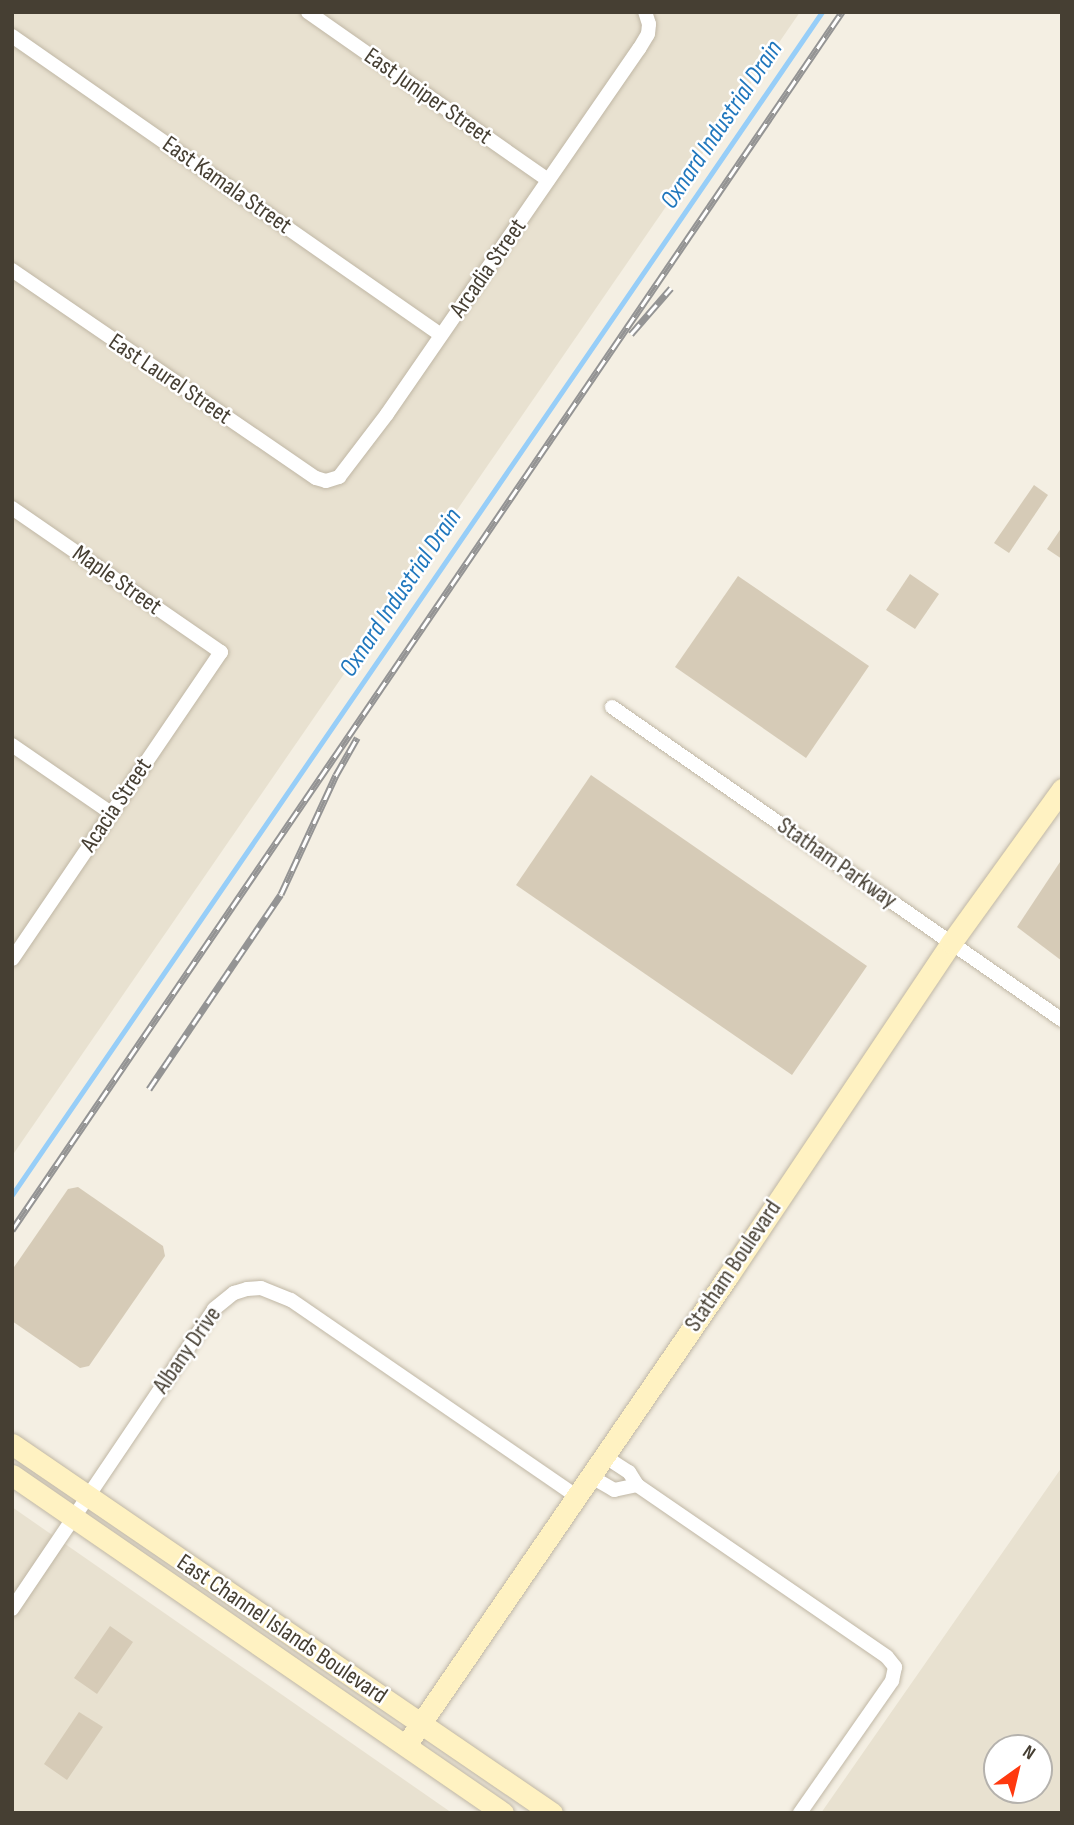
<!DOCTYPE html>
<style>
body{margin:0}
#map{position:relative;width:1074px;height:1825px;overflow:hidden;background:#f4efe3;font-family:"Sofia Sans Condensed",sans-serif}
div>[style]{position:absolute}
.residential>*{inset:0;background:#e8e1d0}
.stream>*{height:4.5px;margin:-2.25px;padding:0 2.25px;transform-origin:2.25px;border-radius:2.25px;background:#97cef8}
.building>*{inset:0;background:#d6cbb7}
.roads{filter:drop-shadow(0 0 2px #c0b7a5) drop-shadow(0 0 2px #c0b7a5)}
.street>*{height:14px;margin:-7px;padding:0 7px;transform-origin:7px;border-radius:7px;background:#fff}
.secondary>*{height:21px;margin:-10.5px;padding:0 10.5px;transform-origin:10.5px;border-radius:10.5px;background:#fff2c2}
.rail>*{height:7px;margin-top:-3.5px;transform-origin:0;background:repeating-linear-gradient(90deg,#fff 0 13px,#949494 0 26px);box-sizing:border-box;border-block:2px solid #949494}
span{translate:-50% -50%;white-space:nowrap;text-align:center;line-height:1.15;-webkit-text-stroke:5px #fff;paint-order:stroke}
.street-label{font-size:24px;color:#463f33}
.water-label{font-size:26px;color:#2077bd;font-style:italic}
.frame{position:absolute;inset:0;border:14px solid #463f33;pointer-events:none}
.north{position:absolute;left:983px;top:1734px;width:70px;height:70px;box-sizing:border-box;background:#fff;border:2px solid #b5b2ad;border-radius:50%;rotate:34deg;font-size:19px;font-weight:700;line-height:28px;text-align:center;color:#463f33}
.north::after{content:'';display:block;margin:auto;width:24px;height:32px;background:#ff390f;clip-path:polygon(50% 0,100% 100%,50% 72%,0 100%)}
</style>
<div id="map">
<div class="residential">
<div style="clip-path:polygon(12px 12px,800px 12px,12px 1156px)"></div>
<div style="clip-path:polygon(evenodd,1062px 1467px,1062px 1813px,821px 1813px,1062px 1467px,997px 1748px,1039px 1748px,1039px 1790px,997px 1790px,997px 1748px)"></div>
<div style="clip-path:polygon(12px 1507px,452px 1813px,12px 1813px)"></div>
</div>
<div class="stream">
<div style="left:12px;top:1195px;width:1434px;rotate:-55.6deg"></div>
</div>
<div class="building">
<div style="clip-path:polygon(1034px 485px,1048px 495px,1009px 553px,994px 543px)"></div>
<div style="clip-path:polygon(1062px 527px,1062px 559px,1047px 549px)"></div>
<div style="clip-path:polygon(910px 574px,939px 594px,915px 629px,886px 610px)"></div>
<div style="clip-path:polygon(738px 576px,869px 666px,806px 758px,675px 667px)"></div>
<div style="clip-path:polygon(591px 775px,867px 966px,792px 1075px,516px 885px)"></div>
<div style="clip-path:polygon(1062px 859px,1062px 961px,1017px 927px)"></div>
<div style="clip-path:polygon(78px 1187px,163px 1246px,165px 1256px,89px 1366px,80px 1368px,12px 1321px,12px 1270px,68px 1189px)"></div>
<div style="clip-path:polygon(110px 1626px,133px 1642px,97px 1694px,74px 1678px)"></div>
<div style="clip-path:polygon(79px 1712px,103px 1727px,67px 1780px,44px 1764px)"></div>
</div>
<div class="roads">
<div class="street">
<div style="left:308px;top:12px;width:293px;rotate:35deg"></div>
<div style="left:12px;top:36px;width:523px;rotate:34.88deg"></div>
<div style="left:12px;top:270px;width:368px;rotate:34.4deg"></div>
<div style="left:316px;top:478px;width:10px;rotate:17deg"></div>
<div style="left:326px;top:481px;width:14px;rotate:-17deg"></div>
<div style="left:339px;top:477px;width:79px;rotate:-52.7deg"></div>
<div style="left:387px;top:414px;width:444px;rotate:-55.4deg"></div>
<div style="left:639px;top:49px;width:17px;rotate:-59deg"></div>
<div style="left:648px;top:34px;width:10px;rotate:-84deg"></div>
<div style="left:649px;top:24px;width:13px;rotate:-108deg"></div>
<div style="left:12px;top:508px;width:254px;rotate:34.6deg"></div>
<div style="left:221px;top:652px;width:371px;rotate:124.2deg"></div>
<div style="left:612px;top:707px;width:548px;rotate:34.82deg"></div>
<div style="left:12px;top:745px;width:120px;rotate:34.5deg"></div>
<div style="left:604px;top:1456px;width:30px;rotate:33deg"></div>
<div style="left:629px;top:1472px;width:15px;rotate:58deg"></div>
<div style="left:637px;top:1485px;width:303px;rotate:34.5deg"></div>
<div style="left:887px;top:1657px;width:13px;rotate:51deg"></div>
<div style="left:895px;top:1667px;width:14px;rotate:102deg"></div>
<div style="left:892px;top:1681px;width:161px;rotate:124.9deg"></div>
<div style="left:590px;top:1476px;width:28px;rotate:30deg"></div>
<div style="left:614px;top:1490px;width:24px;rotate:-12deg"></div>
<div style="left:12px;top:1609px;width:362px;rotate:-56deg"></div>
<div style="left:214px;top:1309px;width:26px;rotate:-39deg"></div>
<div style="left:234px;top:1293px;width:14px;rotate:-17deg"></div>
<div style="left:247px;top:1289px;width:14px;rotate:-4deg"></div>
<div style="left:261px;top:1288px;width:32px;rotate:22deg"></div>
<div style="left:291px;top:1300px;width:346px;rotate:34.5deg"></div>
</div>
<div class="secondary">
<div style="left:12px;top:1444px;width:654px;rotate:34.35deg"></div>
<div style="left:12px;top:1475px;width:596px;rotate:34.54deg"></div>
<div style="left:406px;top:1745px;width:569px;rotate:-55.53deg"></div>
<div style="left:728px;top:1276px;width:401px;rotate:-56.2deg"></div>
<div style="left:951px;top:943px;width:190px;rotate:-54.2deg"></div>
</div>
</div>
<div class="rail">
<div style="left:631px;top:334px;width:61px;rotate:-49deg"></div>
<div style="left:149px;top:1089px;width:235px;rotate:-55.9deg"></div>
<div style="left:281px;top:894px;width:131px;rotate:-65.2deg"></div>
<div style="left:336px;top:775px;width:43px;rotate:-60.4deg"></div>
<div style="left:12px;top:1230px;width:1474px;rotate:-55.73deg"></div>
</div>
<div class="street-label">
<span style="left:428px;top:96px;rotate:35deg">East Juniper Street</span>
<span style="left:227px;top:185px;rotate:35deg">East Kamala Street</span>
<span style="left:488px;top:268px;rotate:-55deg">Arcadia Street</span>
<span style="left:170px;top:379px;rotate:34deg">East Laurel Street</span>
<span style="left:117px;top:580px;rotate:35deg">Maple Street</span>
<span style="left:116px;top:805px;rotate:-56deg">Acacia Street</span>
<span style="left:837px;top:863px;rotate:35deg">Statham Parkway</span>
<span style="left:733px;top:1266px;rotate:-56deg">Statham Boulevard</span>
<span style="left:187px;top:1350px;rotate:-55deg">Albany Drive</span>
<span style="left:282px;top:1629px;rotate:34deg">East Channel Islands Boulevard</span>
</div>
<div class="water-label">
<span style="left:722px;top:125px;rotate:-56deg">Oxnard Industrial Drain</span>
<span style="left:401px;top:593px;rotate:-56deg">Oxnard Industrial Drain</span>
</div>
<div class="frame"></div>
<div class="north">N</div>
</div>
